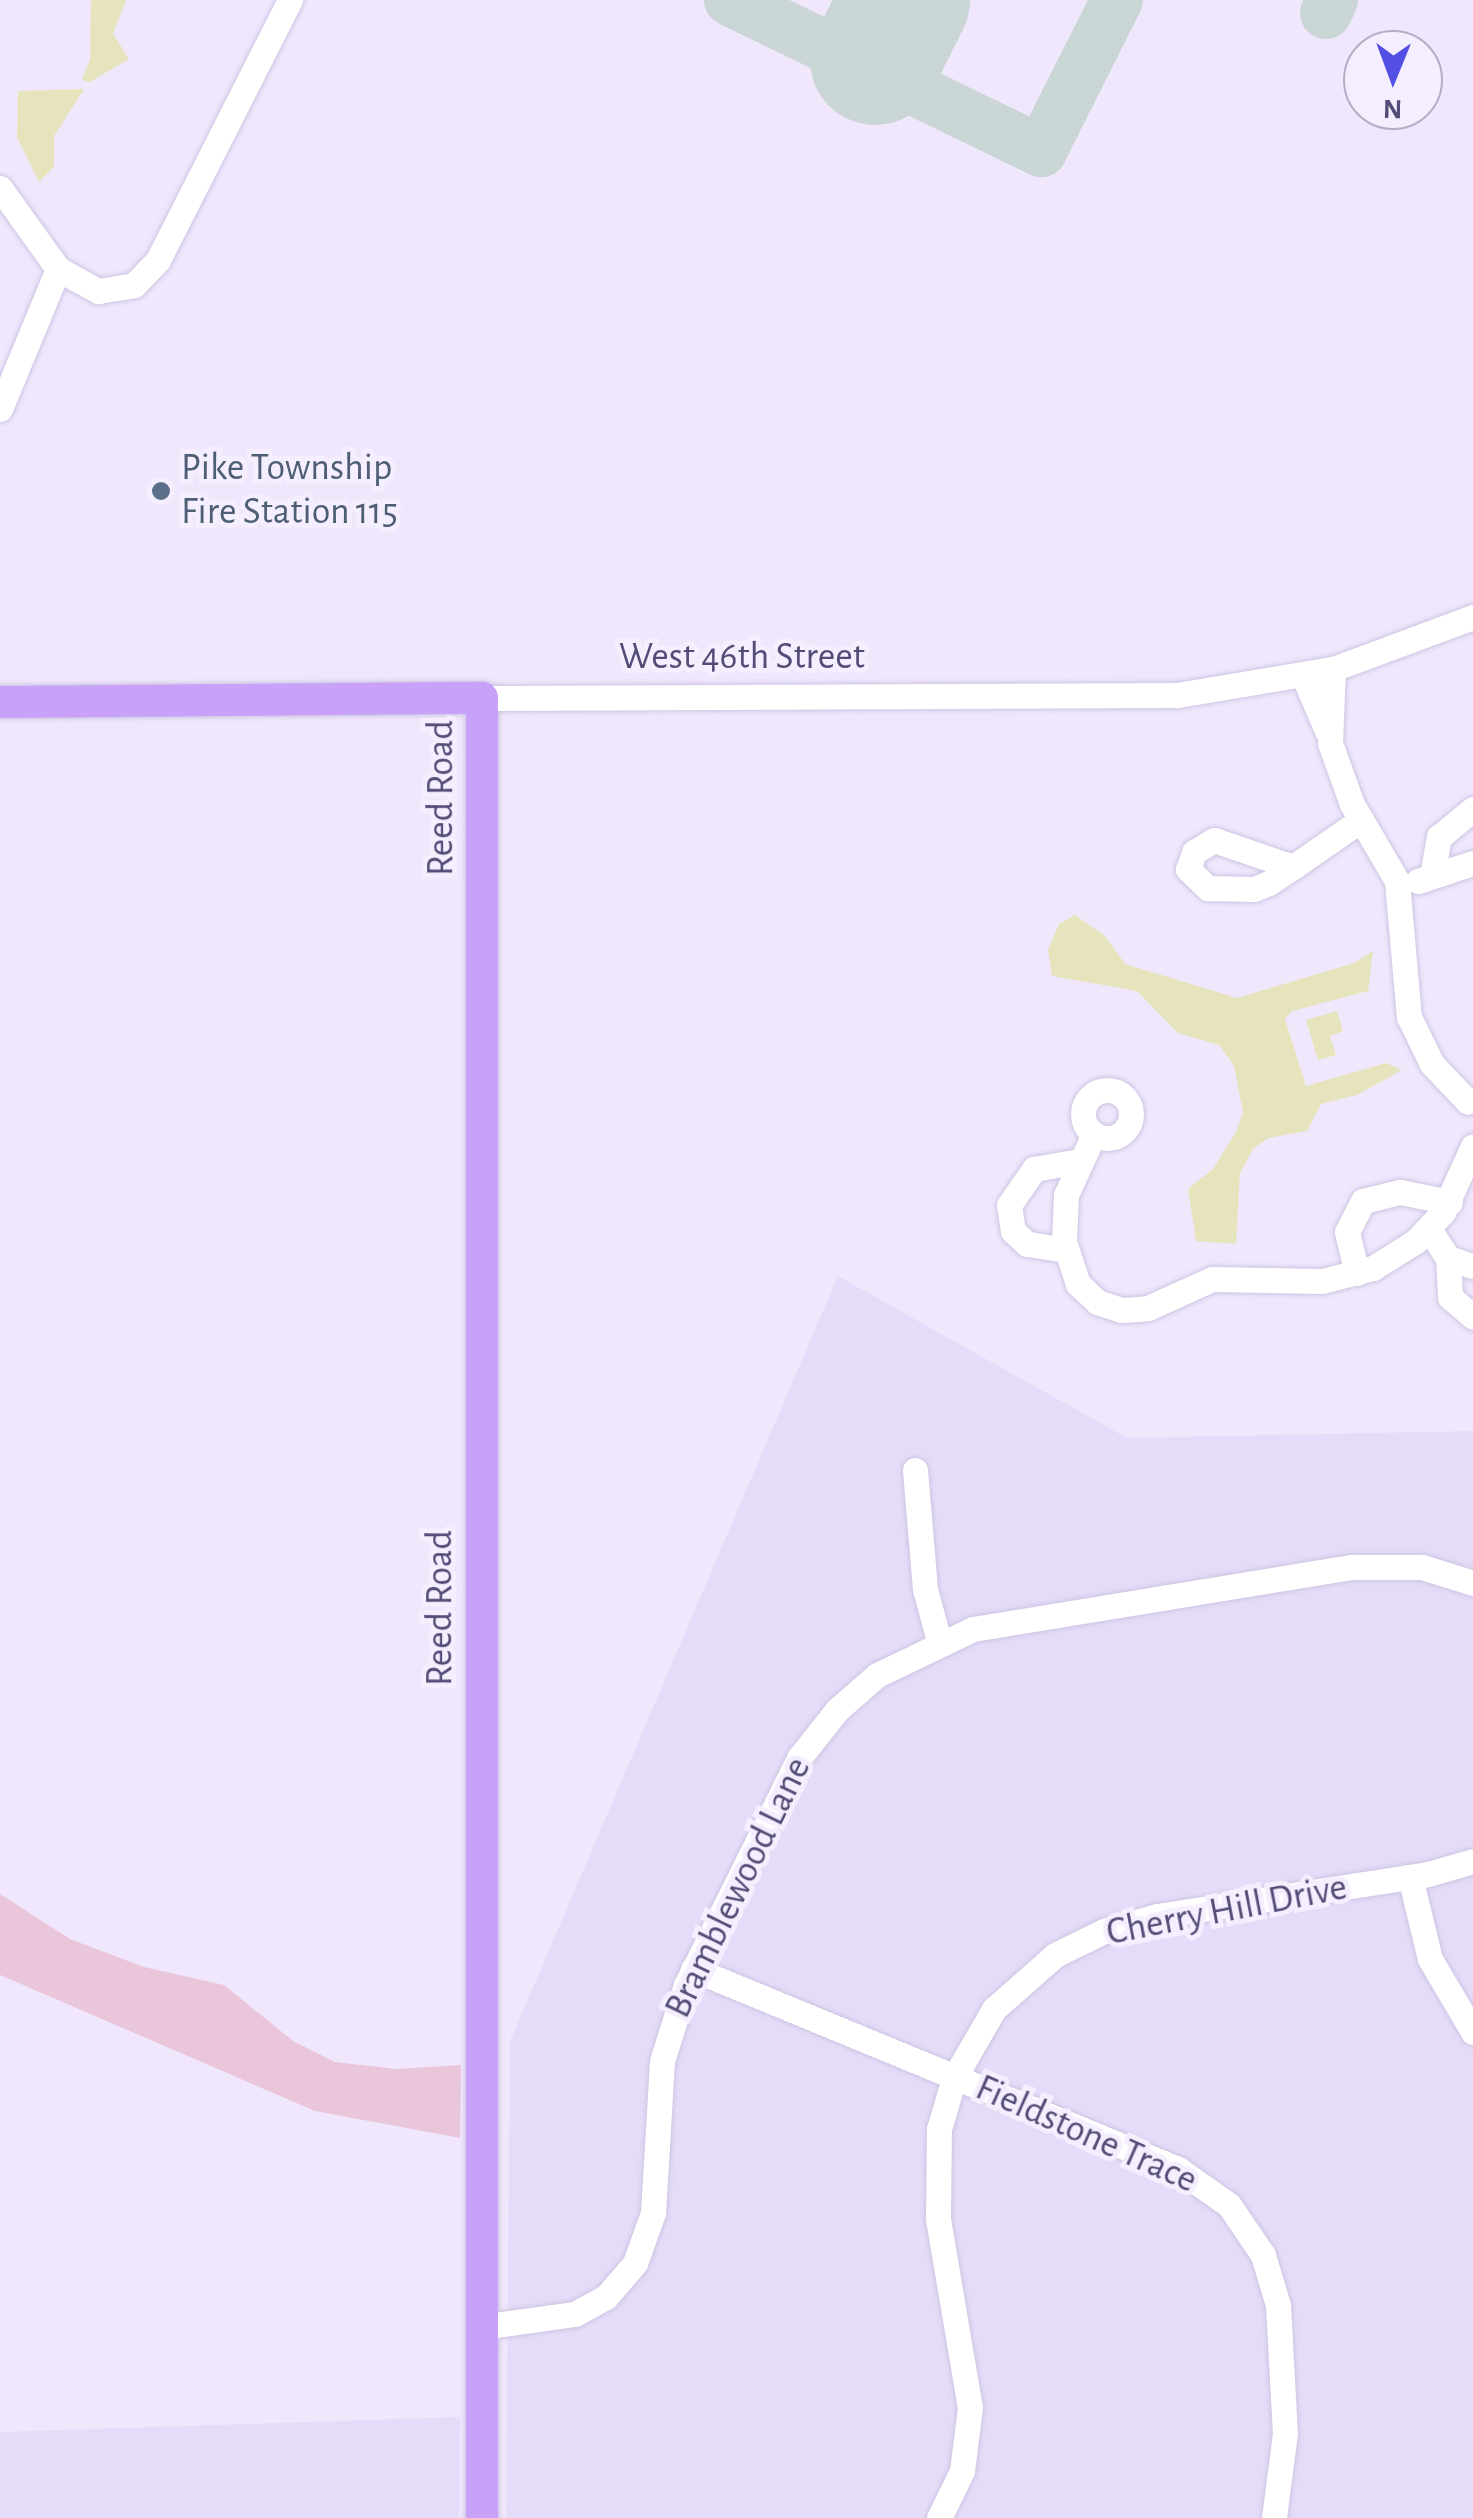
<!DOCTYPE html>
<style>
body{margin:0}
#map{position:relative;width:1473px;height:2518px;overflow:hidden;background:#f0e7fc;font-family:"Alegreya Sans",sans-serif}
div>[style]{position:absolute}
.residential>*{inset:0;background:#e6dcf9}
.green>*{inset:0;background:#eac6db}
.water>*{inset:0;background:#e6e4bc}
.taxiway>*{height:52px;margin:-26px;padding:0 26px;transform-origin:26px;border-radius:26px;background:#cad6d6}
.runway>*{height:130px;margin:-65px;padding:0 65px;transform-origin:65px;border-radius:65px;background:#cad6d6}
.roads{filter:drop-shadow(0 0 2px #cdc5e3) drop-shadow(0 0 2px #cdc5e3)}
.minor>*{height:25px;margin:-12.5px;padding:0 12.5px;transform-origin:12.5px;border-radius:12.5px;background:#fff}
.minor>.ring{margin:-12.5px;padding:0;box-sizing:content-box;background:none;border:25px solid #fff;border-radius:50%}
.major>*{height:32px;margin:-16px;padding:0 16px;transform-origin:16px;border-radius:16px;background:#c8a2f9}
.dots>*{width:28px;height:28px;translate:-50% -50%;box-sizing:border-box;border:5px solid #f5eeff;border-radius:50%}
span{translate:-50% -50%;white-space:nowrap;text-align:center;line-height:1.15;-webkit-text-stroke:10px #f5eeff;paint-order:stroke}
.service-label{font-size:38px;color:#4e5e75}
.left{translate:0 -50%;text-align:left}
.street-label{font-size:38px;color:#534c76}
.north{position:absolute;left:1343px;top:30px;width:100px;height:100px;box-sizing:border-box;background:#f5eeff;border:2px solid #b4adc8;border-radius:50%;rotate:181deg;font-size:28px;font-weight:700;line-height:40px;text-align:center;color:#534c76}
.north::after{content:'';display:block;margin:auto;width:35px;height:45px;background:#544fe3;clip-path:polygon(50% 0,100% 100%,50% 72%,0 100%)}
</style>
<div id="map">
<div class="residential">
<div style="clip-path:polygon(838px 1276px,1127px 1438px,1473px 1431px,1473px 2518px,506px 2518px,510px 2041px)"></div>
<div style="clip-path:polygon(460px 2417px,459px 2518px,0 2518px,0 2432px)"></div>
</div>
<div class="green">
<div style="clip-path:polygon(0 1894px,70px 1939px,144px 1967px,224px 1985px,293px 2041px,335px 2062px,396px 2069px,461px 2065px,460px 2138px,315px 2111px,0 1975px)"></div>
</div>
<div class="water">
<div style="clip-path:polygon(91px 0,126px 0,113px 34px,129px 59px,90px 82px,82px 80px,90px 59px)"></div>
<div style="clip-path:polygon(84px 89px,54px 136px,54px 167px,39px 182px,17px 137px,18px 91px)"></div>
<div style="clip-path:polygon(1075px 915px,1105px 936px,1125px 964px,1237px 998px,1354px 963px,1373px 951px,1368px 991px,1292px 1011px,1285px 1019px,1306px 1086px,1386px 1063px,1402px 1070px,1357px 1095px,1321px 1104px,1307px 1131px,1268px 1138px,1253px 1149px,1240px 1173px,1236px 1244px,1196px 1241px,1188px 1189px,1213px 1169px,1236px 1132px,1243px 1112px,1234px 1066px,1219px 1045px,1178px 1033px,1137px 991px,1052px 976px,1048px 950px,1059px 924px)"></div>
<div style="clip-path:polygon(1337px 1011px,1343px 1031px,1330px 1036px,1336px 1055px,1318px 1060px,1306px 1020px)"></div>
</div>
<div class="taxiway">
<div style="left:730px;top:0;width:346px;rotate:25.9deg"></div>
<div style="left:1041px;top:151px;width:169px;rotate:-63.3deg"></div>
<div style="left:1326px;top:13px;width:14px;rotate:-65deg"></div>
</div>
<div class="runway">
<div style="left:875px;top:60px;width:67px;rotate:-63.4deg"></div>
</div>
<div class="roads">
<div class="minor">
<div style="left:0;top:188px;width:100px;rotate:54.4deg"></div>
<div style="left:58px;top:269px;width:46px;rotate:28.8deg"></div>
<div style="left:98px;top:291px;width:36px;rotate:-9deg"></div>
<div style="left:134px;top:285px;width:35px;rotate:-46deg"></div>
<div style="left:158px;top:260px;width:292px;rotate:-63.1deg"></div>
<div style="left:0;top:409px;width:152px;rotate:-67.5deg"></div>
<div style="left:1333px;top:669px;width:74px;rotate:92.3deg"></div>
<div style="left:1330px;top:743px;width:65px;rotate:70.2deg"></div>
<div style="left:1352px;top:804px;width:89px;rotate:59.7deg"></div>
<div style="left:1397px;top:881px;width:137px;rotate:85deg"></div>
<div style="left:1409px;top:1017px;width:52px;rotate:63.9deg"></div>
<div style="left:1432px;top:1064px;width:52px;rotate:46.5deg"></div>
<div style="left:1303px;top:675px;width:63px;rotate:66.7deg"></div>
<div style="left:482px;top:698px;width:695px;rotate:-0.25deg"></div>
<div style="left:1177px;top:695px;width:158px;rotate:-9.5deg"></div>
<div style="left:1333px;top:669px;width:149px;rotate:-20.4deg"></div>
<div style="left:1293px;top:867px;width:83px;rotate:-161.1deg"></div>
<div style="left:1214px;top:840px;width:23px;rotate:149deg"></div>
<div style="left:1194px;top:852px;width:18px;rotate:109deg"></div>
<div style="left:1188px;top:869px;width:28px;rotate:44deg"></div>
<div style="left:1208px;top:888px;width:46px;rotate:1.2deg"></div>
<div style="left:1254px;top:889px;width:16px;rotate:-22deg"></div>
<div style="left:1269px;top:883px;width:29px;rotate:-34deg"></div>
<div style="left:1293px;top:867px;width:83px;rotate:-34.7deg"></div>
<div style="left:1432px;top:876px;width:40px;rotate:-80deg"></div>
<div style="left:1439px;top:837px;width:44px;rotate:-39.5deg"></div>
<div style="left:1418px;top:881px;width:58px;rotate:-18.1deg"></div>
<div class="ring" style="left:1083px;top:1090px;width:23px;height:23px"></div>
<div style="left:1094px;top:1134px;width:67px;rotate:114.7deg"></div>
<div style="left:1066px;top:1195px;width:46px;rotate:92.5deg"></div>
<div style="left:1064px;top:1241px;width:45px;rotate:72deg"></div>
<div style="left:1078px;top:1284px;width:26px;rotate:43deg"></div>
<div style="left:1097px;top:1302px;width:26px;rotate:18deg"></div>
<div style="left:1122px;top:1310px;width:26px;rotate:-4deg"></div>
<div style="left:1148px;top:1308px;width:70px;rotate:-24.4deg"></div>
<div style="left:1212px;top:1279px;width:110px;rotate:1deg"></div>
<div style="left:1322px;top:1281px;width:53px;rotate:-14.3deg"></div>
<div style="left:1373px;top:1268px;width:51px;rotate:-32.1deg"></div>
<div style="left:1416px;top:1241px;width:40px;rotate:-47deg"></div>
<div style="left:1443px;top:1212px;width:72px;rotate:-65.6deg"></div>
<div style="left:1429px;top:1229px;width:35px;rotate:57deg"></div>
<div style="left:1448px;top:1258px;width:39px;rotate:87deg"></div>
<div style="left:1450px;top:1297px;width:30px;rotate:41deg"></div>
<div style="left:1066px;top:1250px;width:39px;rotate:-171deg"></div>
<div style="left:1027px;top:1244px;width:19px;rotate:-137deg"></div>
<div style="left:1013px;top:1231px;width:26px;rotate:-99deg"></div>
<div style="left:1009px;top:1205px;width:44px;rotate:-55.2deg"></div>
<div style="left:1034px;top:1169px;width:46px;rotate:-10.1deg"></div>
<div style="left:1448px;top:1258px;width:26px;rotate:18deg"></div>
<div style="left:1357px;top:1273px;width:42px;rotate:-103.7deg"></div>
<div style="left:1347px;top:1232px;width:35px;rotate:-63deg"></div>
<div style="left:1363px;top:1201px;width:38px;rotate:-14deg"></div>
<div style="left:1400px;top:1192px;width:51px;rotate:11.3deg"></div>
<div style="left:915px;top:1470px;width:119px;rotate:85.2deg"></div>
<div style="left:925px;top:1589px;width:54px;rotate:74.9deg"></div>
<div style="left:1410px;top:1877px;width:84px;rotate:76.3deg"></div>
<div style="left:1430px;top:1959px;width:85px;rotate:59.5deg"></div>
<div style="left:693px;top:1969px;width:525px;rotate:22.41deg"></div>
<div style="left:1178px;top:2169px;width:62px;rotate:35.2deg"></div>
<div style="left:1229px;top:2205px;width:60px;rotate:55.8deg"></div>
<div style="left:1263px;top:2255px;width:52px;rotate:73.3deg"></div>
<div style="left:1278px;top:2305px;width:128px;rotate:86.9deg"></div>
<div style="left:1285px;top:2433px;width:86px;rotate:97.4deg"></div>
<div style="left:481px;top:2327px;width:95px;rotate:-7.9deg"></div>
<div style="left:575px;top:2314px;width:35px;rotate:-29deg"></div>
<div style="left:606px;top:2297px;width:45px;rotate:-49.5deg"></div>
<div style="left:635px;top:2263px;width:53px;rotate:-70.2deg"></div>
<div style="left:653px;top:2213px;width:152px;rotate:-86.6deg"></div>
<div style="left:662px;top:2061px;width:80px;rotate:-72.5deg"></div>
<div style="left:686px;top:1985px;width:254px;rotate:-63.5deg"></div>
<div style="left:799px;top:1758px;width:61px;rotate:-51.6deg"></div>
<div style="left:837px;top:1710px;width:53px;rotate:-41.2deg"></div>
<div style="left:877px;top:1675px;width:106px;rotate:-25.6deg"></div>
<div style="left:973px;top:1629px;width:384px;rotate:-9.3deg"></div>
<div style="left:1352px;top:1567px;width:70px"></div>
<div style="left:1422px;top:1567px;width:53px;rotate:17.4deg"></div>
<div style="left:939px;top:2518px;width:52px;rotate:-63.9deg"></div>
<div style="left:962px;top:2471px;width:64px;rotate:-82.8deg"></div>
<div style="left:970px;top:2408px;width:193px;rotate:-99.6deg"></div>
<div style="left:938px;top:2218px;width:89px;rotate:-89.4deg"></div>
<div style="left:939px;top:2129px;width:53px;rotate:-73.6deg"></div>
<div style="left:954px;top:2078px;width:80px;rotate:-59.9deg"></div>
<div style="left:994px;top:2009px;width:81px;rotate:-41.5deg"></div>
<div style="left:1055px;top:1955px;width:55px;rotate:-26.1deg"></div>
<div style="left:1104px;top:1931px;width:55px;rotate:-15.8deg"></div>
<div style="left:1157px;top:1916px;width:274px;rotate:-8.8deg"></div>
<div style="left:1428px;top:1874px;width:47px;rotate:-16.1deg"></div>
</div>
<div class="major">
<div style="left:0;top:702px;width:482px;rotate:-0.5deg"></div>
<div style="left:482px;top:698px;width:1820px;rotate:90deg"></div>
</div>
</div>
<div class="dots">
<div style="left:161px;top:491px;background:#5c6f8a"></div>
</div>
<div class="service-label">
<span class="left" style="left:181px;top:491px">Pike Township<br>Fire Station 115</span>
</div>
<div class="street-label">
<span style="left:742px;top:658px">West 46th Street</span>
<span style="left:442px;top:798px;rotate:-90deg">Reed Road</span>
<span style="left:441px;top:1608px;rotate:-90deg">Reed Road</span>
<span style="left:739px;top:1888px;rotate:-64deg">Bramblewood Lane</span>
<span style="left:1227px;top:1911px;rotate:-11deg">Cherry Hill Drive</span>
<span style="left:1086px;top:2135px;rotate:24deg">Fieldstone Trace</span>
</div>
<div class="north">N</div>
</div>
